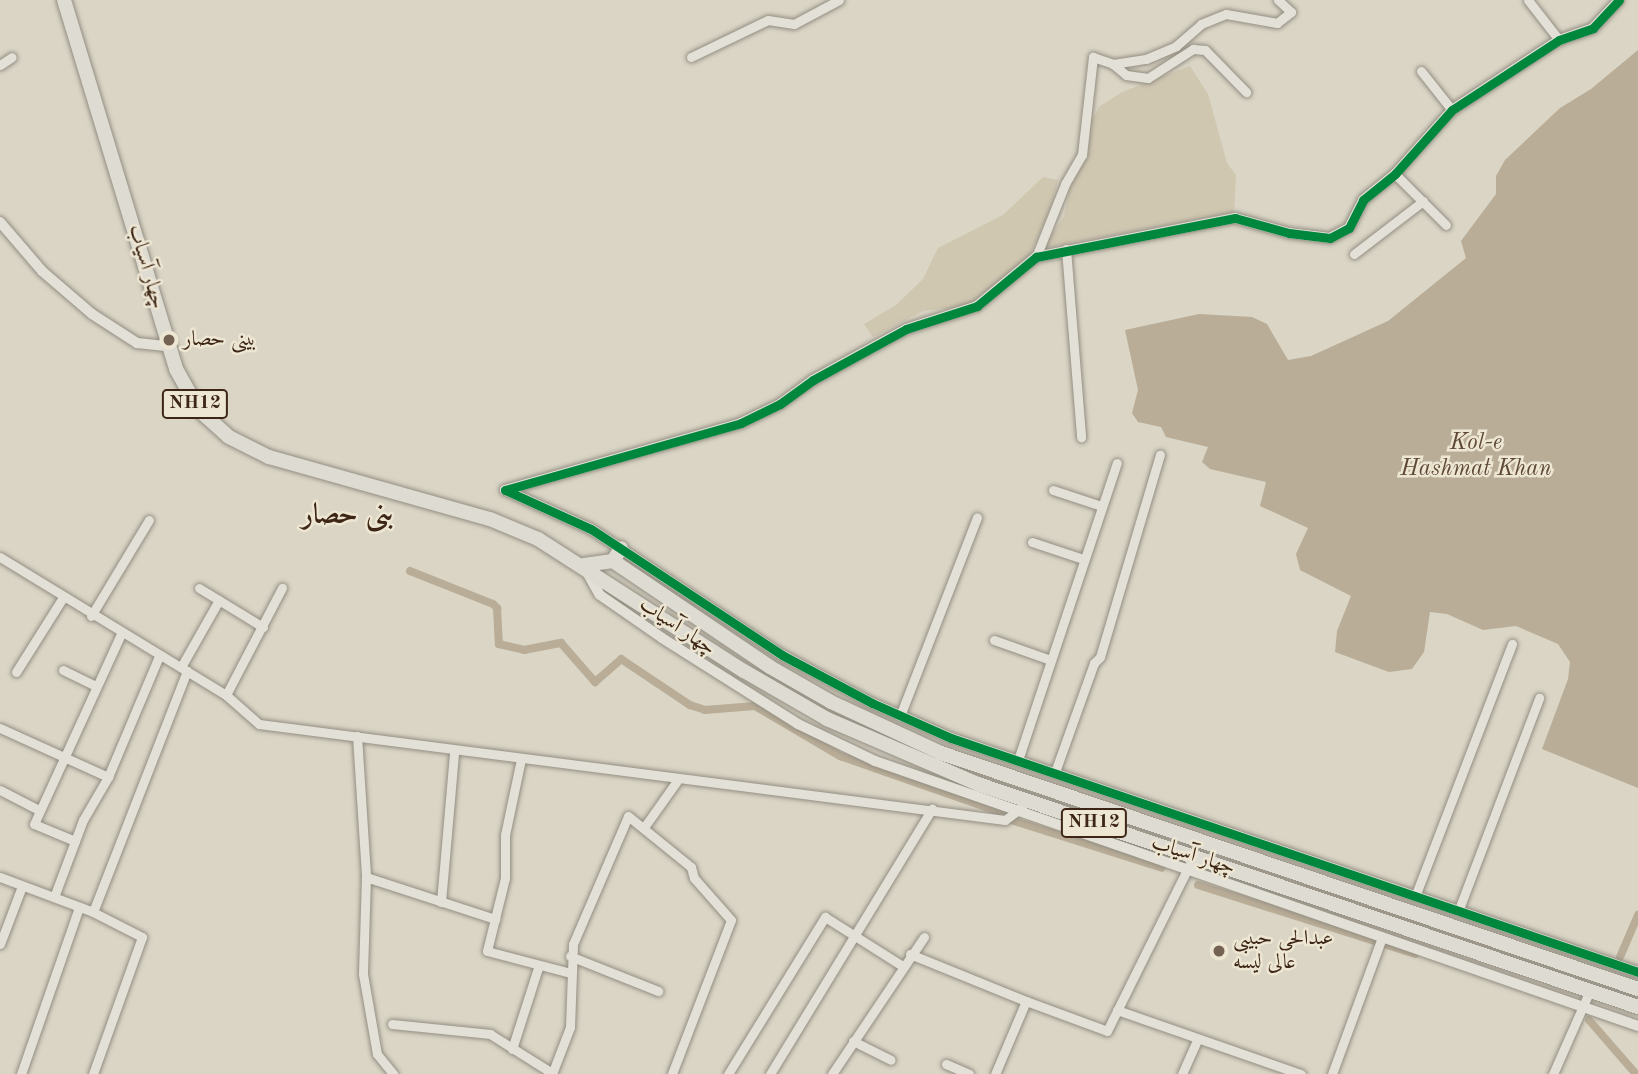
<!DOCTYPE html>
<meta charset="utf-8">
<style>
body{margin:0}
#map{position:relative;width:1638px;height:1074px;overflow:hidden;background:#dad5c5;font-family:"Old Standard TT",Amiri,serif}
div>[style]{position:absolute}
.green>*{inset:0;background:#d0c7b1}
.water>*{inset:0;background:#b9ad97}
.canal>*{height:8px;margin:-4px;padding:0 4px;transform-origin:4px;border-radius:4px;background:#b9ad97}
.roads{filter:drop-shadow(0 0 2px #938e82) drop-shadow(0 0 2px #938e82)}
.minor>*{height:9px;margin:-4.5px;padding:0 4.5px;transform-origin:4.5px;border-radius:4.5px;background:#e3e0d8}
.tertiary>*{height:10px;margin:-5px;padding:0 5px;transform-origin:5px;border-radius:5px;background:#e3e0d8}
.trunk>*{height:14px;margin:-7px;padding:0 7px;transform-origin:7px;border-radius:7px;background:#dedbd2}
.cycleway>*{height:9px;margin:-4.5px;padding:0 4.5px;transform-origin:4.5px;border-radius:4.5px;background:#00873e}
.dots>*{width:19px;height:19px;translate:-50% -50%;box-sizing:border-box;border:4px solid #ede6d3;border-radius:50%}
span{translate:-50% -50%;white-space:nowrap;text-align:center;line-height:1.15;-webkit-text-stroke:5px #ede6d3;paint-order:stroke}
.shield-label span{padding:2px 5px;background:#ede6d3;border:2px solid;border-radius:5px;-webkit-text-stroke-width:0}
.shield-label{font-size:19px;color:#3d2615;font-weight:700}
.street-label{font-size:21px;color:#3d2615}
.poi-label{font-size:21px;color:#3d2615}
.left{translate:0 -50%;text-align:left}
.water-label{font-size:23px;color:#5e4936;font-style:italic}
.district-label{font-size:28px;color:#3d2615;font-weight:700}
</style>
<div id="map">
<div class="green">
<div style="clip-path:polygon(1190px 66px,1208px 94px,1227px 163px,1236px 175px,1234px 212px,1043px 248px,1064px 216px,1071px 181px,1089px 153px,1088px 125px,1100px 106px,1122px 92px)"></div>
<div style="clip-path:polygon(1043px 177px,1058px 180px,1051px 207px,1028px 259px,967px 306px,923px 311px,873px 337px,864px 324px,896px 305px,923px 279px,938px 248px,1003px 215px)"></div>
</div>
<div class="water">
<div style="clip-path:polygon(1638px 50px,1638px 788px,1542px 749px,1568px 679px,1570px 662px,1558px 644px,1516px 626px,1483px 630px,1447px 614px,1430px 612px,1424px 652px,1412px 669px,1389px 672px,1335px 652px,1337px 631px,1351px 596px,1300px 570px,1296px 554px,1308px 528px,1260px 506px,1266px 482px,1210px 469px,1202px 462px,1208px 447px,1166px 437px,1161px 427px,1138px 422px,1132px 413px,1138px 390px,1125px 330px,1199px 314px,1252px 317px,1267px 324px,1288px 360px,1311px 356px,1388px 321px,1466px 258px,1461px 241px,1496px 194px,1496px 176px,1505px 160px,1560px 108px,1591px 89px)"></div>
</div>
<div class="canal">
<div style="left:410px;top:571px;width:89px;rotate:21.7deg"></div>
<div style="left:493px;top:604px;width:6px;rotate:45deg"></div>
<div style="left:497px;top:608px;width:36px;rotate:87deg"></div>
<div style="left:499px;top:644px;width:26px;rotate:13deg"></div>
<div style="left:524px;top:650px;width:38px;rotate:-11deg"></div>
<div style="left:561px;top:643px;width:52px;rotate:48.9deg"></div>
<div style="left:595px;top:682px;width:35px;rotate:-41deg"></div>
<div style="left:621px;top:659px;width:83px;rotate:33.7deg"></div>
<div style="left:690px;top:705px;width:16px;rotate:18deg"></div>
<div style="left:705px;top:710px;width:50px;rotate:-4.6deg"></div>
<div style="left:755px;top:706px;width:99px;rotate:30.5deg"></div>
<div style="left:840px;top:756px;width:170px;rotate:19.3deg"></div>
<div style="left:1011px;top:820px;width:158px;rotate:17.6deg"></div>
<div style="left:1198px;top:885px;width:228px;rotate:17.6deg"></div>
<div style="left:1620px;top:957px;width:46px;rotate:-66.8deg"></div>
<div style="left:1589px;top:1020px;width:72px;rotate:49deg"></div>
</div>
<div class="roads">
<div class="minor">
<div style="left:1528px;top:0;width:51px;rotate:52.2deg"></div>
<div style="left:691px;top:57px;width:85px;rotate:-25.7deg"></div>
<div style="left:768px;top:20px;width:26px;rotate:9deg"></div>
<div style="left:794px;top:24px;width:51px;rotate:-28.1deg"></div>
<div style="left:1113px;top:64px;width:17px;rotate:40deg"></div>
<div style="left:1126px;top:75px;width:22px;rotate:8deg"></div>
<div style="left:1148px;top:78px;width:54px;rotate:-32.8deg"></div>
<div style="left:1193px;top:49px;width:12px;rotate:5deg"></div>
<div style="left:1205px;top:50px;width:59px;rotate:45.7deg"></div>
<div style="left:0;top:65px;width:14px;rotate:-34deg"></div>
<div style="left:1421px;top:71px;width:50px;rotate:51.5deg"></div>
<div style="left:1395px;top:174px;width:72px;rotate:45deg"></div>
<div style="left:1066px;top:249px;width:189px;rotate:85.4deg"></div>
<div style="left:1354px;top:254px;width:87px;rotate:-37.5deg"></div>
<div style="left:1036px;top:257px;width:79px;rotate:-68.3deg"></div>
<div style="left:1065px;top:184px;width:34px;rotate:-60deg"></div>
<div style="left:1082px;top:155px;width:99px;rotate:-83.6deg"></div>
<div style="left:1093px;top:57px;width:21px;rotate:19deg"></div>
<div style="left:1113px;top:64px;width:33px;rotate:-9deg"></div>
<div style="left:1146px;top:59px;width:33px;rotate:-23deg"></div>
<div style="left:1176px;top:46px;width:33px;rotate:-41deg"></div>
<div style="left:1201px;top:24px;width:27px;rotate:-22deg"></div>
<div style="left:1226px;top:14px;width:52px;rotate:10deg"></div>
<div style="left:1277px;top:23px;width:18px;rotate:-38deg"></div>
<div style="left:1291px;top:12px;width:18px;rotate:-137deg"></div>
<div style="left:1053px;top:490px;width:51px;rotate:18.4deg"></div>
<div style="left:1032px;top:542px;width:54px;rotate:18.4deg"></div>
<div style="left:0;top:557px;width:265px;rotate:31.4deg"></div>
<div style="left:226px;top:695px;width:44px;rotate:41.3deg"></div>
<div style="left:259px;top:724px;width:752px;rotate:7.33deg"></div>
<div style="left:1005px;top:820px;width:21px;rotate:-37deg"></div>
<div style="left:199px;top:588px;width:75px;rotate:31.4deg"></div>
<div style="left:91px;top:616px;width:112px;rotate:-58.9deg"></div>
<div style="left:994px;top:640px;width:57px;rotate:19.4deg"></div>
<div style="left:181px;top:667px;width:77px;rotate:-60.4deg"></div>
<div style="left:63px;top:670px;width:37px;rotate:26deg"></div>
<div style="left:16px;top:672px;width:86px;rotate:-57.8deg"></div>
<div style="left:226px;top:695px;width:121px;rotate:-62.4deg"></div>
<div style="left:900px;top:716px;width:213px;rotate:-68.8deg"></div>
<div style="left:0;top:728px;width:119px;rotate:24.4deg"></div>
<div style="left:357px;top:736px;width:141px;rotate:86.3deg"></div>
<div style="left:366px;top:877px;width:97px;rotate:91.8deg"></div>
<div style="left:363px;top:974px;width:81px;rotate:80.1deg"></div>
<div style="left:377px;top:1054px;width:26px;rotate:51deg"></div>
<div style="left:521px;top:759px;width:78px;rotate:101.9deg"></div>
<div style="left:505px;top:835px;width:43px;rotate:90deg"></div>
<div style="left:505px;top:878px;width:75px;rotate:103.9deg"></div>
<div style="left:487px;top:951px;width:86px;rotate:14.8deg"></div>
<div style="left:1018px;top:760px;width:313px;rotate:-71.6deg"></div>
<div style="left:1055px;top:772px;width:116px;rotate:-70.3deg"></div>
<div style="left:1094px;top:663px;width:8px;rotate:-45deg"></div>
<div style="left:1100px;top:657px;width:211px;rotate:-73.5deg"></div>
<div style="left:0;top:790px;width:42px;rotate:27.2deg"></div>
<div style="left:645px;top:826px;width:55px;rotate:-54.6deg"></div>
<div style="left:75px;top:841px;width:44px;rotate:-157.5deg"></div>
<div style="left:34px;top:824px;width:209px;rotate:-65.4deg"></div>
<div style="left:0;top:877px;width:99px;rotate:20.6deg"></div>
<div style="left:93px;top:912px;width:55px;rotate:27deg"></div>
<div style="left:142px;top:937px;width:145px;rotate:109.7deg"></div>
<div style="left:366px;top:877px;width:136px;rotate:18deg"></div>
<div style="left:1416px;top:894px;width:268px;rotate:-69deg"></div>
<div style="left:54px;top:897px;width:82px;rotate:-69.4deg"></div>
<div style="left:83px;top:820px;width:50px;rotate:-59.8deg"></div>
<div style="left:108px;top:777px;width:131px;rotate:-67.1deg"></div>
<div style="left:441px;top:902px;width:151px;rotate:-85deg"></div>
<div style="left:1459px;top:909px;width:226px;rotate:-69.2deg"></div>
<div style="left:93px;top:912px;width:259px;rotate:-68.7deg"></div>
<div style="left:0;top:944px;width:62px;rotate:-69.2deg"></div>
<div style="left:910px;top:954px;width:125px;rotate:22.1deg"></div>
<div style="left:1026px;top:1001px;width:79px;rotate:113deg"></div>
<div style="left:570px;top:956px;width:95px;rotate:21.7deg"></div>
<div style="left:1026px;top:1001px;width:86px;rotate:20.3deg"></div>
<div style="left:1107px;top:1031px;width:186px;rotate:-63.6deg"></div>
<div style="left:1117px;top:1010px;width:195px;rotate:19.2deg"></div>
<div style="left:392px;top:1024px;width:99px;rotate:5.8deg"></div>
<div style="left:490px;top:1034px;width:73px;rotate:32.2deg"></div>
<div style="left:853px;top:1041px;width:42px;rotate:26.6deg"></div>
<div style="left:512px;top:1049px;width:88px;rotate:-72.2deg"></div>
<div style="left:946px;top:1064px;width:25px;rotate:23deg"></div>
<div style="left:21px;top:1074px;width:177px;rotate:-70.8deg"></div>
<div style="left:552px;top:1074px;width:50px;rotate:-69deg"></div>
<div style="left:570px;top:1027px;width:83px;rotate:-87.9deg"></div>
<div style="left:573px;top:944px;width:139px;rotate:-66.7deg"></div>
<div style="left:628px;top:816px;width:81px;rotate:39deg"></div>
<div style="left:691px;top:867px;width:11px;rotate:75deg"></div>
<div style="left:694px;top:878px;width:56px;rotate:48.6deg"></div>
<div style="left:731px;top:920px;width:165px;rotate:111deg"></div>
<div style="left:728px;top:1074px;width:185px;rotate:-58.3deg"></div>
<div style="left:825px;top:917px;width:90px;rotate:32.3deg"></div>
<div style="left:770px;top:1074px;width:311px;rotate:-58.6deg"></div>
<div style="left:832px;top:1074px;width:165px;rotate:-56.1deg"></div>
<div style="left:1182px;top:1074px;width:36px;rotate:-66deg"></div>
<div style="left:1332px;top:1074px;width:146px;rotate:-69.9deg"></div>
<div style="left:1553px;top:1074px;width:92px;rotate:-66.2deg"></div>
</div>
<div class="tertiary">
<div style="left:0;top:222px;width:65px;rotate:49.4deg"></div>
<div style="left:42px;top:271px;width:66px;rotate:40.7deg"></div>
<div style="left:92px;top:314px;width:54px;rotate:32.8deg"></div>
<div style="left:137px;top:343px;width:31px;rotate:6deg"></div>
<div style="left:505px;top:490px;width:245px;rotate:-15.8deg"></div>
<div style="left:741px;top:423px;width:43px;rotate:-26deg"></div>
<div style="left:780px;top:404px;width:41px;rotate:-36deg"></div>
<div style="left:813px;top:380px;width:106px;rotate:-28.7deg"></div>
<div style="left:906px;top:329px;width:75px;rotate:-17.9deg"></div>
<div style="left:977px;top:306px;width:77px;rotate:-39.7deg"></div>
<div style="left:1036px;top:257px;width:203px;rotate:-11.1deg"></div>
<div style="left:1235px;top:218px;width:56px;rotate:15.5deg"></div>
<div style="left:1289px;top:233px;width:41px;rotate:7deg"></div>
<div style="left:1330px;top:238px;width:21px;rotate:-28deg"></div>
<div style="left:1349px;top:228px;width:31px;rotate:-63deg"></div>
<div style="left:1363px;top:200px;width:41px;rotate:-39.1deg"></div>
<div style="left:1395px;top:174px;width:86px;rotate:-48.3deg"></div>
<div style="left:1452px;top:110px;width:128px;rotate:-33.2deg"></div>
<div style="left:1559px;top:40px;width:36px;rotate:-19deg"></div>
<div style="left:1593px;top:28px;width:38px;rotate:-47deg"></div>
<div style="left:505px;top:490px;width:94px;rotate:24.4deg"></div>
<div style="left:591px;top:529px;width:229px;rotate:33.4deg"></div>
<div style="left:782px;top:655px;width:102px;rotate:28.1deg"></div>
<div style="left:872px;top:703px;width:86px;rotate:23.9deg"></div>
<div style="left:951px;top:738px;width:726px;rotate:18.81deg"></div>
<div style="left:587px;top:572px;width:26px;rotate:61deg"></div>
<div style="left:600px;top:595px;width:75px;rotate:34.7deg"></div>
<div style="left:662px;top:638px;width:161px;rotate:32.3deg"></div>
<div style="left:798px;top:724px;width:85px;rotate:25.7deg"></div>
<div style="left:875px;top:761px;width:808px;rotate:19.15deg"></div>
</div>
<div class="trunk">
<div style="left:64px;top:0;width:386px;rotate:73.1deg"></div>
<div style="left:176px;top:369px;width:47px;rotate:60.7deg"></div>
<div style="left:199px;top:410px;width:40px;rotate:42deg"></div>
<div style="left:229px;top:437px;width:45px;rotate:26.6deg"></div>
<div style="left:269px;top:457px;width:230px;rotate:15.7deg"></div>
<div style="left:490px;top:519px;width:52px;rotate:22.6deg"></div>
<div style="left:538px;top:539px;width:245px;rotate:32.7deg"></div>
<div style="left:744px;top:671px;width:96px;rotate:30deg"></div>
<div style="left:827px;top:719px;width:164px;rotate:23.3deg"></div>
<div style="left:978px;top:784px;width:697px;rotate:18.67deg"></div>
<div style="left:613px;top:561px;width:15px;rotate:-58deg"></div>
<div style="left:584px;top:565px;width:29px;rotate:-8deg"></div>
<div style="left:613px;top:561px;width:189px;rotate:34deg"></div>
<div style="left:770px;top:667px;width:70px;rotate:29.8deg"></div>
<div style="left:831px;top:702px;width:121px;rotate:24.9deg"></div>
<div style="left:941px;top:753px;width:736px;rotate:18.71deg"></div>
</div>
</div>
<div class="cycleway">
<div style="left:505px;top:490px;width:245px;rotate:-15.8deg"></div>
<div style="left:741px;top:423px;width:43px;rotate:-26deg"></div>
<div style="left:780px;top:404px;width:41px;rotate:-36deg"></div>
<div style="left:813px;top:380px;width:106px;rotate:-28.7deg"></div>
<div style="left:906px;top:329px;width:75px;rotate:-17.9deg"></div>
<div style="left:977px;top:306px;width:77px;rotate:-39.7deg"></div>
<div style="left:1036px;top:257px;width:203px;rotate:-11.1deg"></div>
<div style="left:1235px;top:218px;width:56px;rotate:15.5deg"></div>
<div style="left:1289px;top:233px;width:41px;rotate:7deg"></div>
<div style="left:1330px;top:238px;width:21px;rotate:-28deg"></div>
<div style="left:1349px;top:228px;width:31px;rotate:-63deg"></div>
<div style="left:1363px;top:200px;width:41px;rotate:-39.1deg"></div>
<div style="left:1395px;top:174px;width:86px;rotate:-48.3deg"></div>
<div style="left:1452px;top:110px;width:128px;rotate:-33.2deg"></div>
<div style="left:1559px;top:40px;width:36px;rotate:-19deg"></div>
<div style="left:1593px;top:28px;width:38px;rotate:-47deg"></div>
<div style="left:505px;top:490px;width:94px;rotate:24.4deg"></div>
<div style="left:591px;top:529px;width:229px;rotate:33.4deg"></div>
<div style="left:782px;top:655px;width:102px;rotate:28.1deg"></div>
<div style="left:872px;top:703px;width:86px;rotate:23.9deg"></div>
<div style="left:951px;top:738px;width:726px;rotate:18.81deg"></div>
</div>
<div class="dots">
<div style="left:169px;top:340px;background:#746353"></div>
<div style="left:1219px;top:951px;background:#746353"></div>
</div>
<div class="shield-label">
<span style="left:195px;top:404px">NH12</span>
<span style="left:1094px;top:823px">NH12</span>
</div>
<div class="street-label">
<span style="left:146px;top:267px;rotate:74deg">چهار آسیاب</span>
<span style="left:677px;top:627px;rotate:34deg">چهار آسیاب</span>
<span style="left:1193px;top:856px;rotate:18deg">چهار آسیاب</span>
</div>
<div class="poi-label">
<span class="left" style="left:183px;top:340px">بینی حصار</span>
<span class="left" style="left:1233px;top:951px">عبدالحی حبیبی<br>عالی لیسه</span>
</div>
<div class="water-label">
<span style="left:1476px;top:456px">Kol-e<br>Hashmat Khan</span>
</div>
<div class="district-label">
<span style="left:348px;top:516px">بنی حصار</span>
</div>
</div>
